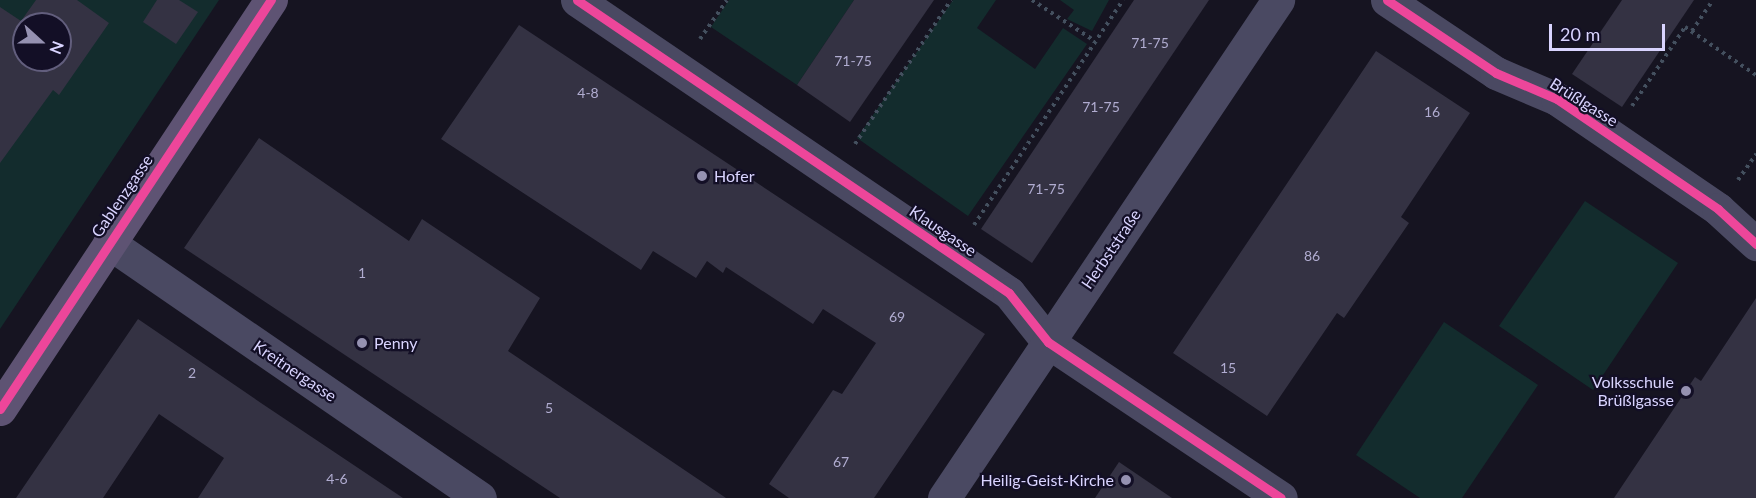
<!DOCTYPE html>
<meta charset="utf-8">
<style>
body{margin:0}
#map{position:relative;width:1756px;height:498px;overflow:hidden;background:#161421;font-family:Lato,sans-serif}
div>[style]{position:absolute}
.green>*{inset:0;background:#132c2d}
.building>*{inset:0;background:#343243}
.path>*{height:4px;margin-top:-2px;transform-origin:0;background:repeating-linear-gradient(90deg,#44505f 0 3px,transparent 0 7.5px)}
.minor>*{height:33px;margin:-16.5px;padding:0 16.5px;transform-origin:16.5px;border-radius:16.5px;background:#4a4962}
.major>*{height:33px;margin:-16.5px;padding:0 16.5px;transform-origin:16.5px;border-radius:16.5px;background:#5e5373}
.cycleway>*{height:9px;margin:-4.5px;padding:0 4.5px;transform-origin:4.5px;border-radius:4.5px;background:#ed469a}
.dots>*{width:16px;height:16px;translate:-50% -50%;box-sizing:border-box;border:3px solid #130f26;border-radius:50%}
span{translate:-50% -50%;white-space:nowrap;text-align:center;line-height:1.15;-webkit-text-stroke:4.5px #130f26;paint-order:stroke}
.number-label{font-size:14px;color:#b0acd0}
.number-label span{-webkit-text-stroke-width:0}
.street-label{font-size:16px;color:#d9d4ff}
.poi-label{font-size:16px;color:#d9d4ff}
.left{translate:0 -50%;text-align:left}
.right{translate:-100% -50%;text-align:right}
.north{position:absolute;left:12px;top:12px;width:60px;height:60px;box-sizing:border-box;background:#130f26;border:2px solid #625e7d;border-radius:50%;rotate:111deg;font-size:16px;font-weight:700;line-height:24px;text-align:center;color:#d9d4ff}
.north::after{content:'';display:block;margin:auto;width:21px;height:27px;background:#9591b1;clip-path:polygon(50% 0,100% 100%,50% 72%,0 100%)}
.scale{position:absolute;left:1549px;top:24px;width:116px;height:27px;box-sizing:border-box;border:3px solid #d9d4ff;border-top:0;padding-left:8px;font-size:18px;line-height:21px;white-space:nowrap;color:#d9d4ff;-webkit-text-stroke:4px #130f26;paint-order:stroke}
</style>
<div id="map">
<div class="green">
<div style="clip-path:polygon(evenodd,0 0,219px 0,0 329px,0 0,24px 24px,60px 24px,60px 60px,24px 60px,24px 24px)"></div>
<div style="clip-path:polygon(729px 0,854px 0,797px 85px,711px 27px)"></div>
<div style="clip-path:polygon(953px 0,996px 0,977px 28px,1035px 69px,1063px 28px,1087px 44px,968px 216px,857px 138px)"></div>
<div style="clip-path:polygon(1060px 0,1109px 0,1092px 31px,1067px 19px,1074px 10px)"></div>
<div style="clip-path:polygon(1585px 201px,1678px 263px,1593px 390px,1499px 326px)"></div>
<div style="clip-path:polygon(1444px 322px,1538px 385px,1462px 498px,1420px 498px,1356px 455px)"></div>
</div>
<div class="building">
<div style="clip-path:polygon(evenodd,36px 0,77px 0,109px 23px,59px 95px,53px 90px,0 163px,0 7px,21px 21px,36px 0,24px 24px,60px 24px,60px 60px,24px 60px,24px 24px)"></div>
<div style="clip-path:polygon(157px 0,179px 0,198px 12px,176px 44px,143px 22px)"></div>
<div style="clip-path:polygon(854px 0,934px 0,850px 122px,797px 85px)"></div>
<div style="clip-path:polygon(1134px 0,1209px 0,1032px 263px,981px 229px)"></div>
<div style="clip-path:polygon(1622px 0,1694px 0,1622px 107px,1572px 74px)"></div>
<div style="clip-path:polygon(519px 25px,985px 334px,874px 498px,789px 498px,769px 484px,833px 390px,842px 394px,876px 343px,823px 309px,813px 324px,726px 267px,723px 273px,707px 261px,696px 278px,653px 251px,641px 270px,441px 139px)"></div>
<div style="clip-path:polygon(1376px 51px,1470px 113px,1401px 217px,1409px 223px,1344px 318px,1337px 313px,1267px 416px,1173px 353px)"></div>
<div style="clip-path:polygon(259px 138px,409px 241px,422px 219px,540px 298px,508px 351px,726px 498px,560px 498px,184px 248px)"></div>
<div style="clip-path:polygon(1756px 298px,1756px 498px,1614px 498px,1695px 377px,1701px 381px)"></div>
<div style="clip-path:polygon(138px 319px,261px 403px,403px 498px,198px 498px,224px 458px,159px 414px,103px 498px,16px 498px)"></div>
<div style="clip-path:polygon(1119px 462px,1172px 498px,1095px 498px)"></div>
</div>
<div class="path">
<div style="left:1032px;top:0;width:75px;rotate:33.1deg"></div>
<div style="left:1692px;top:31px;width:37px;rotate:-56deg"></div>
<div style="left:700px;top:39px;width:47px;rotate:-55.3deg"></div>
<div style="left:1632px;top:106px;width:95px;rotate:-56.1deg"></div>
<div style="left:1685px;top:27px;width:86px;rotate:34.1deg"></div>
<div style="left:855px;top:144px;width:173px;rotate:-56.3deg"></div>
<div style="left:1738px;top:180px;width:32px;rotate:-55deg"></div>
<div style="left:974px;top:225px;width:270px;rotate:-56.5deg"></div>
</div>
<div class="minor">
<div style="left:577px;top:0;width:522px;rotate:34.15deg"></div>
<div style="left:1009px;top:293px;width:63px;rotate:51.5deg"></div>
<div style="left:1048px;top:342px;width:280px;rotate:33.8deg"></div>
<div style="left:1387px;top:0;width:131px;rotate:33.8deg"></div>
<div style="left:1496px;top:73px;width:66px;rotate:23.1deg"></div>
<div style="left:1557px;top:99px;width:195px;rotate:34.3deg"></div>
<div style="left:1718px;top:209px;width:52px;rotate:42.6deg"></div>
<div style="left:109px;top:243px;width:450px;rotate:34.5deg"></div>
<div style="left:944px;top:498px;width:600px;rotate:-56.15deg"></div>
</div>
<div class="major">
<div style="left:0;top:409px;width:491px;rotate:-56.5deg"></div>
</div>
<div class="cycleway">
<div style="left:577px;top:0;width:522px;rotate:34.15deg"></div>
<div style="left:1009px;top:293px;width:63px;rotate:51.5deg"></div>
<div style="left:1048px;top:342px;width:280px;rotate:33.8deg"></div>
<div style="left:1387px;top:0;width:131px;rotate:33.8deg"></div>
<div style="left:1496px;top:73px;width:66px;rotate:23.1deg"></div>
<div style="left:1557px;top:99px;width:195px;rotate:34.3deg"></div>
<div style="left:1718px;top:209px;width:52px;rotate:42.6deg"></div>
<div style="left:0;top:409px;width:491px;rotate:-56.5deg"></div>
</div>
<div class="dots">
<div style="left:702px;top:176px;background:#9591b1"></div>
<div style="left:362px;top:343px;background:#9591b1"></div>
<div style="left:1686px;top:391px;background:#9591b1"></div>
<div style="left:1126px;top:480px;background:#9591b1"></div>
</div>
<div class="number-label">
<span style="left:1150px;top:43px">71-75</span>
<span style="left:853px;top:61px">71-75</span>
<span style="left:588px;top:93px">4-8</span>
<span style="left:1101px;top:107px">71-75</span>
<span style="left:1432px;top:112px">16</span>
<span style="left:1046px;top:189px">71-75</span>
<span style="left:1312px;top:256px">86</span>
<span style="left:362px;top:273px">1</span>
<span style="left:897px;top:317px">69</span>
<span style="left:1228px;top:368px">15</span>
<span style="left:192px;top:373px">2</span>
<span style="left:549px;top:408px">5</span>
<span style="left:841px;top:462px">67</span>
<span style="left:337px;top:479px">4-6</span>
</div>
<div class="street-label">
<span style="left:1584px;top:102px;rotate:32deg">Brüßlgasse</span>
<span style="left:122px;top:196px;rotate:-56deg">Gablenzgasse</span>
<span style="left:943px;top:231px;rotate:34deg">Klausgasse</span>
<span style="left:1111px;top:249px;rotate:-56deg">Herbststraße</span>
<span style="left:295px;top:371px;rotate:34deg">Kreitnergasse</span>
</div>
<div class="poi-label">
<span class="left" style="left:714px;top:176px">Hofer</span>
<span class="left" style="left:374px;top:343px">Penny</span>
<span class="right" style="left:1674px;top:391px">Volksschule<br>Brüßlgasse</span>
<span class="right" style="left:1114px;top:480px">Heilig-Geist-Kirche</span>
</div>
<div class="north">N</div>
<div class="scale">20 m</div>
</div>
